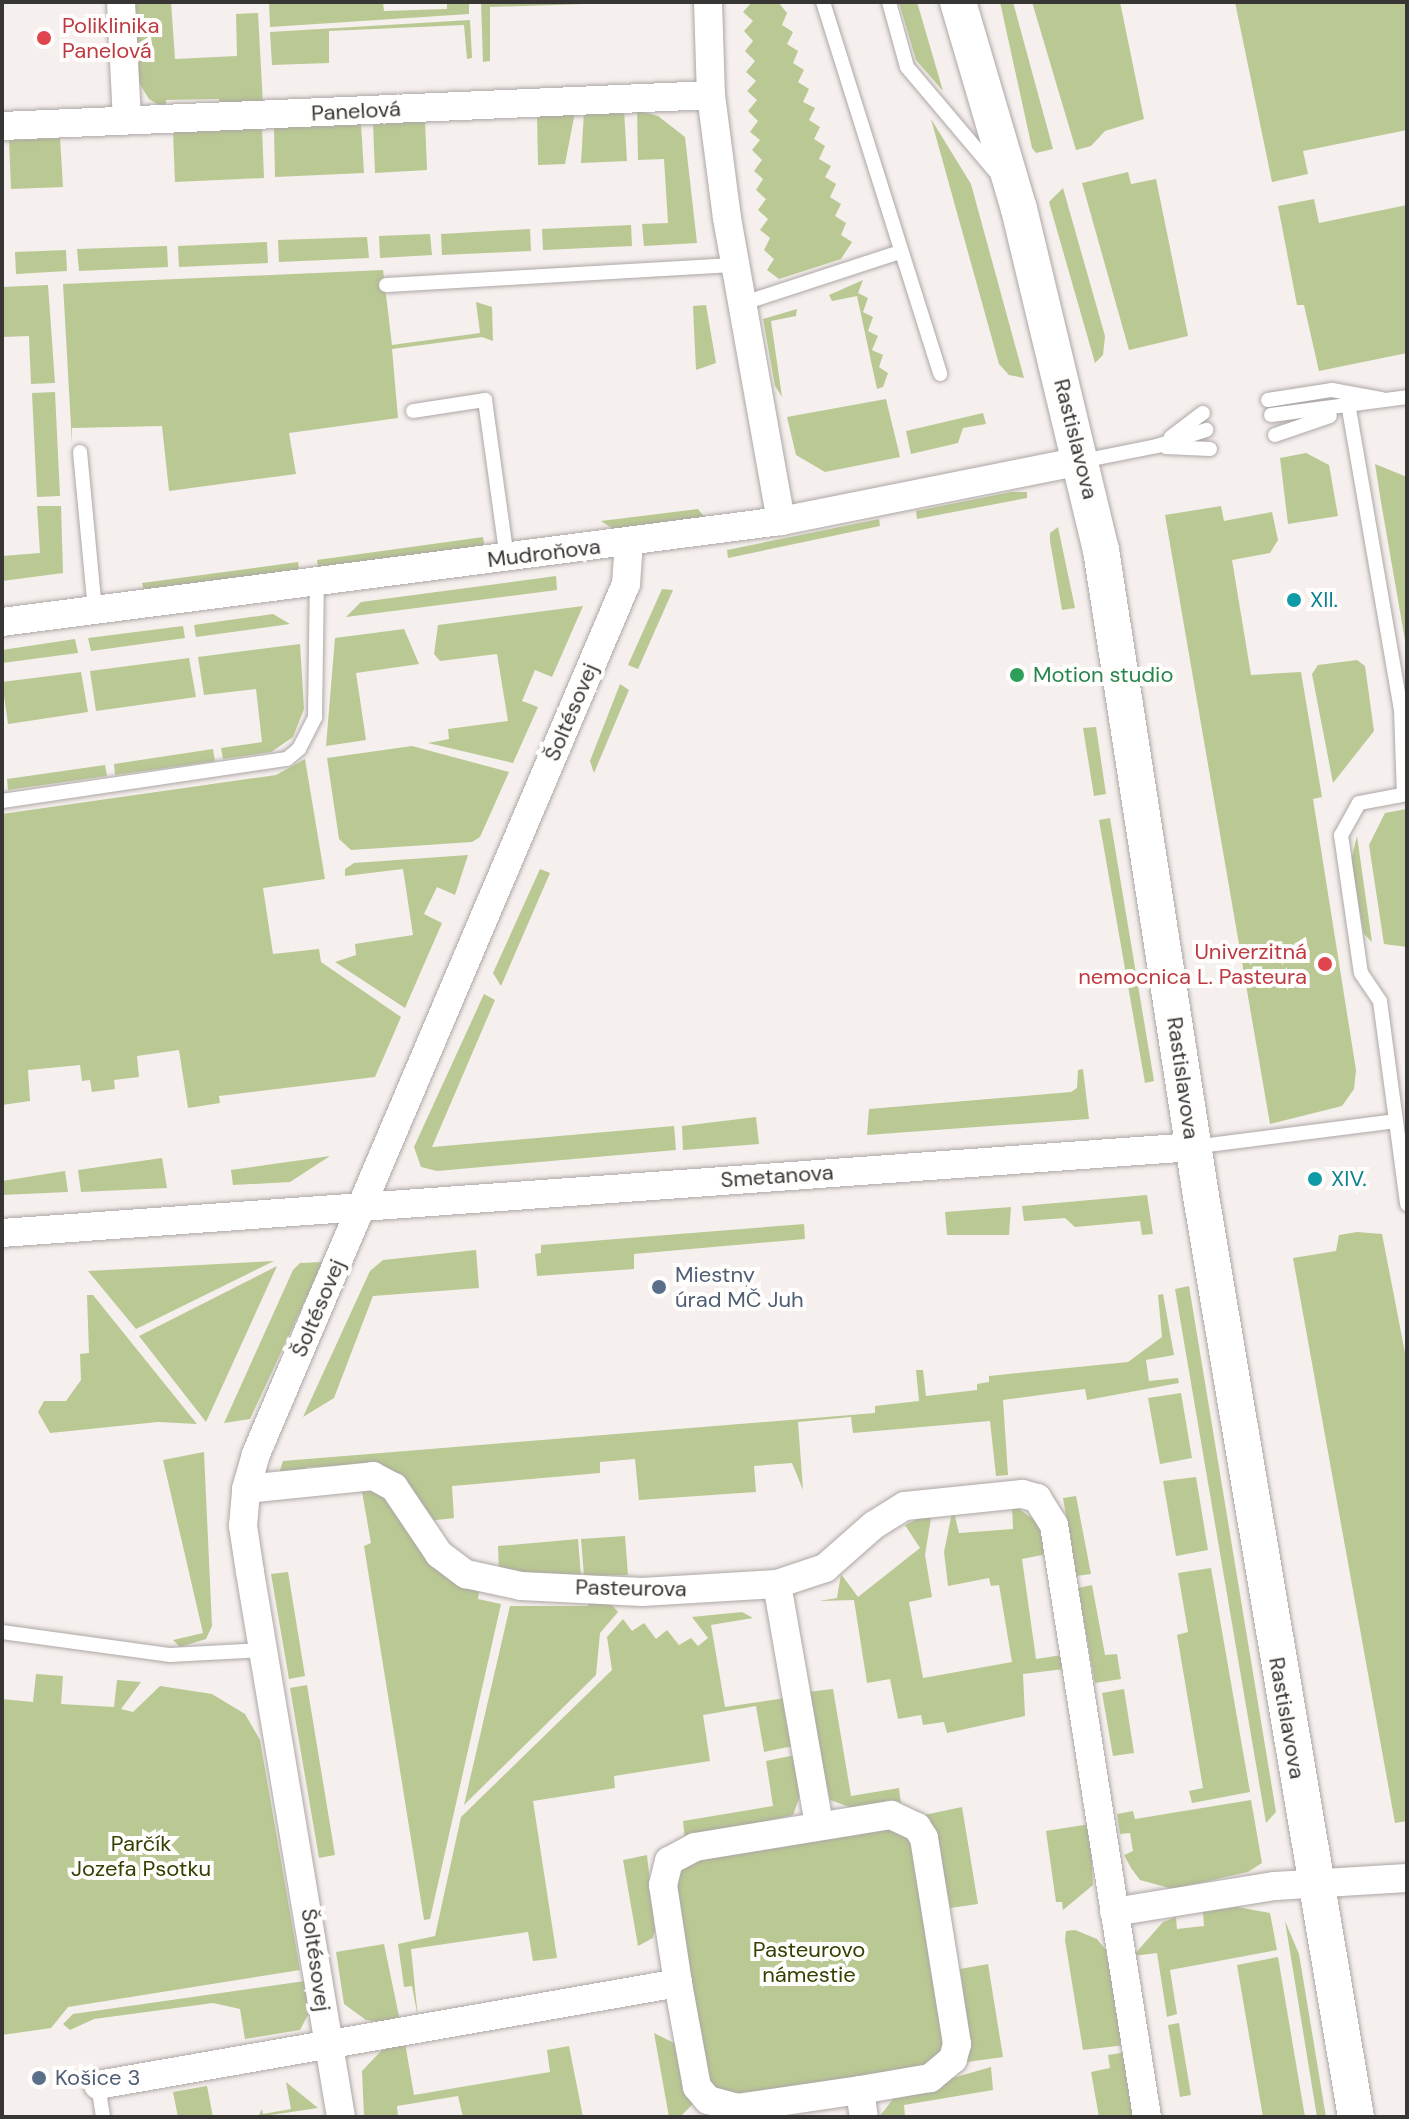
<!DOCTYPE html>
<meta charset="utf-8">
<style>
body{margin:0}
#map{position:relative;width:1409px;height:2119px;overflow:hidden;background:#f5efed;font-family:"DM Sans",sans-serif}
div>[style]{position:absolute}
.green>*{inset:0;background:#bac993}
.roads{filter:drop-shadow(0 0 2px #ada7a5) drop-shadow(0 0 2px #ada7a5)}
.service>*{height:14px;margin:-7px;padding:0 7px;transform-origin:7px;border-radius:7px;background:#fff}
.minor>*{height:28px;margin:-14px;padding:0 14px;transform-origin:14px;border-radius:14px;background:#fff}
.tertiary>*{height:36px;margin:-18px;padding:0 18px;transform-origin:18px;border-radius:18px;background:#fff}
.dots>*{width:22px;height:22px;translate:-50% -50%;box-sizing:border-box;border:4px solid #fffefd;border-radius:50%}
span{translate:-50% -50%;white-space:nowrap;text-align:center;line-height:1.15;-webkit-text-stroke:8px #fffefd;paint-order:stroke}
.health-label{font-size:22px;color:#be3a42}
.left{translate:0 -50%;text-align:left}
.right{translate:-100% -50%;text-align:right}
.street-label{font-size:22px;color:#383635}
.culture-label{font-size:22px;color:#0d838f}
.leisure-label{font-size:22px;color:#27864d}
.service-label{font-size:22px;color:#4e5e75}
.park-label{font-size:22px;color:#343f00}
.frame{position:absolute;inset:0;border:4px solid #383635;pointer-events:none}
</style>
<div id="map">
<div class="green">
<div style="clip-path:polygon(133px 2px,171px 2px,175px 59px,237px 56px,236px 14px,258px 13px,263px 105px,220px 107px,219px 99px,166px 100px,166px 109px,149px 99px,138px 81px)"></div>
<div style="clip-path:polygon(269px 2px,383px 2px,384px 11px,447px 9px,447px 2px,469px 2px,469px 14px,270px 27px)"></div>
<div style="clip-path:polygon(481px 2px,585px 2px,585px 4px,490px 7px,490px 61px,483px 62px)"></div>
<div style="clip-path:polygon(752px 2px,778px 2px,787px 13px,782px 25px,793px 32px,787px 44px,798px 51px,793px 63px,804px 70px,798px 82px,809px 89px,803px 102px,815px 108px,809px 120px,820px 127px,814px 139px,825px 146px,819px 159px,831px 166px,825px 177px,836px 184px,830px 197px,841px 204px,835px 216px,846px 223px,841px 235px,852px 242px,841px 259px,779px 279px,767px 270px,774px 259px,764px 250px,770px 238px,760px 230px,768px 219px,758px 210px,766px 199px,756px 190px,763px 179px,754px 171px,762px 160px,752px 150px,760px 140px,750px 132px,758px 121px,748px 111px,757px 100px,747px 91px,756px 81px,746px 72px,755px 61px,745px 51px,753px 41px,744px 31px,753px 21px,743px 12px)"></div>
<div style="clip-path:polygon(899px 2px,917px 2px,943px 91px,916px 60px)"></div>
<div style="clip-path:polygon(1000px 2px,1013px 2px,1053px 149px,1036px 153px,1032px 148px)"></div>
<div style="clip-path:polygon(1032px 2px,1120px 2px,1144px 119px,1105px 131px,1091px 146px,1076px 150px)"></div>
<div style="clip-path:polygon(1235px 2px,1407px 2px,1407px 130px,1303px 151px,1308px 174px,1272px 182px)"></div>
<div style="clip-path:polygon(470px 20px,472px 58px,467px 59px,464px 25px,329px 31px,329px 63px,272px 65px,270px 32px)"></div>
<div style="clip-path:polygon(624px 110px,627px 161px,581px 163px,584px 112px)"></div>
<div style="clip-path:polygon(637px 110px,658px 116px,685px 137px,697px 243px,644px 246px,642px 224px,668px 223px,664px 159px,638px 160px)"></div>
<div style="clip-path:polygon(575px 112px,565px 164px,538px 165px,537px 114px)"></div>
<div style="clip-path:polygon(931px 119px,971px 184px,1024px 378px,1009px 375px,999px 364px)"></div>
<div style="clip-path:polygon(425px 120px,427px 170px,375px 173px,373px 123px)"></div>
<div style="clip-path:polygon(361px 124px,364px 173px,275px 177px,274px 128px)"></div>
<div style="clip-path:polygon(262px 128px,264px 178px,175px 182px,173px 132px)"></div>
<div style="clip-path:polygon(60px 138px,63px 187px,11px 189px,9px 140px)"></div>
<div style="clip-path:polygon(1128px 172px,1131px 184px,1156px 179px,1188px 336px,1129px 350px,1082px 183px)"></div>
<div style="clip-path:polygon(1063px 188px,1105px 336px,1103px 355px,1095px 363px,1049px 202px)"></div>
<div style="clip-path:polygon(1314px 199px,1319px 223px,1407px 205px,1407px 353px,1319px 371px,1304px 305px,1297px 305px,1278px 206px)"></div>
<div style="clip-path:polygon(631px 225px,632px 246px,543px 250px,542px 229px)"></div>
<div style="clip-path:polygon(530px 229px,531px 251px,442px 255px,441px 234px)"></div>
<div style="clip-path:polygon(430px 234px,432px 255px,380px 258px,379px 236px)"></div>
<div style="clip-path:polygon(367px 237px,369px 258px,279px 262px,278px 240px)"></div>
<div style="clip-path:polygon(267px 242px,268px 263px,179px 267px,178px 246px)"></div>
<div style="clip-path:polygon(167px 246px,168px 267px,79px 271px,77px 249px)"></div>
<div style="clip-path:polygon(66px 250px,67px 271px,16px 274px,15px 252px)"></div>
<div style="clip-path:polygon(383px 270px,392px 345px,480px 333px,476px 302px,492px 307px,493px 341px,482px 337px,392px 349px,398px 418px,289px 433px,296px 474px,169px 491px,162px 426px,72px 428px,72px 444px,63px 284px)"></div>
<div style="clip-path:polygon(863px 280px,858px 293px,868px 298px,863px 312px,873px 317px,868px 331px,878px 336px,872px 350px,883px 355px,879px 367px,888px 373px,883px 387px,877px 389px,857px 296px,832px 301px,829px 295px)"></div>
<div style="clip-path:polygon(48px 285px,55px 383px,31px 384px,29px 336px,2px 337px,2px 287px)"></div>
<div style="clip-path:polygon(706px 305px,716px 363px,696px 370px,693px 306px)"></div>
<div style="clip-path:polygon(797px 309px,796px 316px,771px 321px,782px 397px,775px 386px,763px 319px)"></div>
<div style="clip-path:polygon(55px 392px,60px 496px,37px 497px,32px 393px)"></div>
<div style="clip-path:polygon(886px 399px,900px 457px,825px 472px,796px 455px,787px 417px)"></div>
<div style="clip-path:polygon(983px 413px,986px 424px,963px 428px,958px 443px,911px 454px,906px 431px)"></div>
<div style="clip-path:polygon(1306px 453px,1329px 465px,1338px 516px,1288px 524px,1280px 458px)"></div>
<div style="clip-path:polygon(1375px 464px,1407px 477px,1407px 652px,1381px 502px)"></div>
<div style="clip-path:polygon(1011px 492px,1027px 492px,1027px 498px,917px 519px,916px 511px)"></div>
<div style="clip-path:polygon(37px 506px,61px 506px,63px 573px,2px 581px,2px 556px,40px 553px)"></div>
<div style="clip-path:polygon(1221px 506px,1224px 521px,1272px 512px,1278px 540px,1270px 553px,1232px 560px,1251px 675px,1301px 672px,1322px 797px,1313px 799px,1356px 1070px,1354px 1089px,1342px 1106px,1270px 1124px,1165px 515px)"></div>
<div style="clip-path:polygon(698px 509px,706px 519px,618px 532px,601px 521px)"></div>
<div style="clip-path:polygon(879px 519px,880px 526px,728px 558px,727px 550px)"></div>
<div style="clip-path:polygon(1058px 527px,1075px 608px,1062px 610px,1050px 541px,1050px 533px)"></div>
<div style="clip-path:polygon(483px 537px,485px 550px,319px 573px,317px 560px)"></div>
<div style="clip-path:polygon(298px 562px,300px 575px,145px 595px,142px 583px)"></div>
<div style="clip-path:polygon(556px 576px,557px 590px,346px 617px,361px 602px)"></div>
<div style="clip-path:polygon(662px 589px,673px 590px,638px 669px,628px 665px)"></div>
<div style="clip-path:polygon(583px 606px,552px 677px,535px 670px,522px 701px,538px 707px,513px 763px,428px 743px,449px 739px,448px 729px,508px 721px,497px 654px,440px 661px,434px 654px,438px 625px)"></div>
<div style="clip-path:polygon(273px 614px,290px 624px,196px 637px,194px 625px)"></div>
<div style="clip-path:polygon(183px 626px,185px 638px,91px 651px,88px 638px)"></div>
<div style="clip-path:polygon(404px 629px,419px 664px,356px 673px,366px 740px,326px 746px,335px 638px)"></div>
<div style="clip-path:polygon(75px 639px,78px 653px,2px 663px,2px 650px)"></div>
<div style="clip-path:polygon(300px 644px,304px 709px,293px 737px,271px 752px,223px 759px,221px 748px,262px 742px,256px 689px,204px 695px,198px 657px)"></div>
<div style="clip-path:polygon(189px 658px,196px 697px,96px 711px,90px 671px)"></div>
<div style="clip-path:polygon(1357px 660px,1365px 666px,1374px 731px,1333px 783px,1312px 674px,1318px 665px)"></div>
<div style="clip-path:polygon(81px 672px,88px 712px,8px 724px,2px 682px)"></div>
<div style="clip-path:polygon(620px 684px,629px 690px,594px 773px,590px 761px)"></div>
<div style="clip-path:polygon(1096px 727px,1106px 794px,1094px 796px,1083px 728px)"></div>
<div style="clip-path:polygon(412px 746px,509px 772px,480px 837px,472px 842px,351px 850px,339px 839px,327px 758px)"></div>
<div style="clip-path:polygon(213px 749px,215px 761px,115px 775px,114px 764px)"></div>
<div style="clip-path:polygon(305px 759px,325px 879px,263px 888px,273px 954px,319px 949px,321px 962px,401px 1017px,375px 1077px,219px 1096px,220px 1103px,188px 1108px,179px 1050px,137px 1056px,139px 1077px,114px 1080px,115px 1089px,92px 1092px,90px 1080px,82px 1081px,80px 1065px,28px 1070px,30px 1101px,2px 1105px,2px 814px,276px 775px)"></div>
<div style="clip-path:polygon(105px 765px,107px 776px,8px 790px,7px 779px)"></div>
<div style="clip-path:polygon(1404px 794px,1407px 794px,1407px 947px,1384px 944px,1369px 845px,1385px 813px,1406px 809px)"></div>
<div style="clip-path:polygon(1110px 818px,1154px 1081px,1145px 1083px,1099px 820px)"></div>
<div style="clip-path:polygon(1357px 836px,1372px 942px,1364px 934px,1351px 861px)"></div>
<div style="clip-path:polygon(468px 855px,455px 895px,437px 887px,424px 914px,442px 923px,405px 1008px,335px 962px,356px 955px,355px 944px,413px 935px,403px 869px,345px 876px,345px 869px,354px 863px)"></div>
<div style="clip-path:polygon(540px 869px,550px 873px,501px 986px,493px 973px)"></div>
<div style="clip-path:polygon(484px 994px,495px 1000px,432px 1147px,674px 1126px,676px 1150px,437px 1171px,421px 1167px,414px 1147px)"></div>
<div style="clip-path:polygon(1083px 1069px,1089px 1119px,867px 1135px,869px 1109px,1071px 1092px,1077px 1088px,1078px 1070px)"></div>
<div style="clip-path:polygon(756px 1117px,759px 1144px,683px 1150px,682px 1126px)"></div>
<div style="clip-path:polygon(330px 1156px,290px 1182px,233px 1185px,231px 1170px)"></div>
<div style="clip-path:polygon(162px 1158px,167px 1188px,81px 1192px,78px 1170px)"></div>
<div style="clip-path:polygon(65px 1171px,68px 1192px,2px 1195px,2px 1181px)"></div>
<div style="clip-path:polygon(1147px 1195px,1153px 1234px,1142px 1235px,1140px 1221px,1075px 1227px,1065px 1218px,1024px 1221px,1022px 1206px)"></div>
<div style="clip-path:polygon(1011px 1207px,1009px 1235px,947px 1235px,945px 1212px)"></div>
<div style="clip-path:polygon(804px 1224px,805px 1239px,634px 1254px,634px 1269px,537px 1276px,535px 1254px,541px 1253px,541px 1245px)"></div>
<div style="clip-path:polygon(1357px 1232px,1382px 1234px,1407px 1363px,1407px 1821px,1395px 1823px,1293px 1258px,1336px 1251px,1339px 1235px)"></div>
<div style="clip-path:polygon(476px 1250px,479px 1288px,373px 1296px,334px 1398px,303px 1417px,370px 1271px,383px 1260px)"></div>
<div style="clip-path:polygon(274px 1261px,136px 1329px,88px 1271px)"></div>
<div style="clip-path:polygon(323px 1262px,250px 1419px,224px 1423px,293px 1270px,300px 1263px)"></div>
<div style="clip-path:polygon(277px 1266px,206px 1422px,139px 1336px)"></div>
<div style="clip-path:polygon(1189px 1286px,1276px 1812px,1266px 1823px,1175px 1289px)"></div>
<div style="clip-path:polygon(1163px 1294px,1174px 1355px,1146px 1360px,1149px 1381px,1178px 1378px,1179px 1383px,1087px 1400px,1085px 1389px,1003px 1400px,1008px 1475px,996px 1476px,990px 1421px,853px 1433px,851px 1417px,798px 1422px,803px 1490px,792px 1463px,754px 1466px,756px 1492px,639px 1500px,635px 1459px,600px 1462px,600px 1473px,452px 1486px,454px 1518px,428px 1521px,357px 1466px,307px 1467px,308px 1474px,278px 1476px,283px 1461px,875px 1413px,875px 1406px,919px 1401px,916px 1370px,923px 1370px,926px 1396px,977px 1390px,977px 1384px,989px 1382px,989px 1376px,1128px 1362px,1162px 1337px,1158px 1295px)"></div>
<div style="clip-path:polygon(87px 1295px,93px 1295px,197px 1424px,158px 1422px,50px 1433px,38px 1412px,44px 1401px,66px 1401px,81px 1380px,80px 1354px,89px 1353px)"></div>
<div style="clip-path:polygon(1181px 1393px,1192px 1458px,1160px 1464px,1148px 1398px)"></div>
<div style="clip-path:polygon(204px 1452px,212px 1626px,206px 1639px,180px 1647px,173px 1640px,203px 1633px,163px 1460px)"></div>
<div style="clip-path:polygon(1196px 1477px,1208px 1550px,1176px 1556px,1163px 1481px)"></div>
<div style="clip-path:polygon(374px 1490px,386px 1496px,454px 1580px,479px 1592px,478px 1599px,501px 1604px,430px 1919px,424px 1920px,364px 1546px,371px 1543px,362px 1492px)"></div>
<div style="clip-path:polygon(1076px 1496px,1091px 1574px,1076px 1576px,1063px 1498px)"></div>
<div style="clip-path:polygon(1012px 1504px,1040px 1524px,1047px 1554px,1022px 1559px,1036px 1659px,1062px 1655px,1064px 1669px,1023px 1674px,1025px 1716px,947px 1733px,944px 1722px,923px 1725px,921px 1715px,898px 1719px,890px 1679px,867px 1683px,854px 1600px,819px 1601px,837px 1598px,841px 1574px,858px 1597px,920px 1548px,905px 1525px,932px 1512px,925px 1555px,932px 1597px,909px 1602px,923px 1678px,1012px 1662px,999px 1585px,991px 1586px,989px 1578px,948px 1586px,944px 1552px,953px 1508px,959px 1533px,1013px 1529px)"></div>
<div style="clip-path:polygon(625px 1536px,628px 1575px,584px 1576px,581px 1539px)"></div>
<div style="clip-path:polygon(578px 1539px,581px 1576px,499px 1572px,498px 1546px)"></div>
<div style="clip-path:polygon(1211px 1568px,1250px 1792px,1192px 1803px,1189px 1791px,1203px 1788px,1177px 1635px,1188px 1632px,1178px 1573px)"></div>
<div style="clip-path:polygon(288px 1572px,305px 1676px,289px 1679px,271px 1574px)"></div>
<div style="clip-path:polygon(1092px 1585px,1105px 1655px,1117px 1654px,1121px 1679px,1095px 1683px,1078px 1588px)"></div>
<div style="clip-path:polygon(588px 1596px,605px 1597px,618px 1612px,600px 1633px,596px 1675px,464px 1805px,510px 1606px,588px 1606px)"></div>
<div style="clip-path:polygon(742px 1612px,753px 1618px,711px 1625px,725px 1707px,785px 1698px,793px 1746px,764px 1752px,756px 1706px,703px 1715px,710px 1761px,614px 1776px,615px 1788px,533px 1801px,557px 1958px,533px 1961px,528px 1932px,411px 1949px,418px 2018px,412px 1986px,404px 1987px,398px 1944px,435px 1936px,461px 1817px,612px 1670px,607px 1637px,623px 1619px,632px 1631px,644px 1623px,656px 1639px,667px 1630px,679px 1645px,691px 1638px,698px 1646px,708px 1638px,692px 1617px)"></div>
<div style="clip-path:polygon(36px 1674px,63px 1676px,61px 1704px,114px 1707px,117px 1680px,141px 1682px,121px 1709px,133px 1712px,160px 1686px,212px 1694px,245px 1714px,260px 1740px,300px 1970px,68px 2007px,51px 2028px,2px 2035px,2px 1699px,33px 1702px)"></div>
<div style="clip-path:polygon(307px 1685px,335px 1855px,319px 1858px,290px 1688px)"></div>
<div style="clip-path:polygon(833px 1689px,851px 1796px,899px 1788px,901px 1804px,858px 1810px,830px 1800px,807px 1692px)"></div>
<div style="clip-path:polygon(1124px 1689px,1134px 1753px,1113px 1756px,1102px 1693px)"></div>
<div style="clip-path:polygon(795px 1755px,801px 1793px,793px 1815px,685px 1841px,683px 1821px,773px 1806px,766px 1761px)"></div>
<div style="clip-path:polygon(1251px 1800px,1262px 1863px,1248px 1872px,1173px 1889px,1140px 1880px,1131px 1868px,1124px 1855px,1133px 1851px,1130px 1833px,1120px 1834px,1117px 1814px,1133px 1811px,1135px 1819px)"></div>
<div style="clip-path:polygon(962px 1807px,978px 1904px,950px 1908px,936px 1832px,924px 1815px)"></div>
<div style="clip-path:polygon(1090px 1824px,1093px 1885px,1063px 1910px,1062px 1902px,1056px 1902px,1046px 1831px)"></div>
<div style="clip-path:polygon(917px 1827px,957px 2044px,943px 2070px,708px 2100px,663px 1885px,695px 1847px)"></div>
<div style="clip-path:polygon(647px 1855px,655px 1930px,653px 1938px,638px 1946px,623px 1860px)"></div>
<div style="clip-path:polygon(1237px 1907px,1270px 1913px,1277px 1950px,1170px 1970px,1177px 2014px,1167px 2017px,1157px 1953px,1133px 1956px,1163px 1922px,1176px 1917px,1177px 1929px,1204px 1926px,1203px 1912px)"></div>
<div style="clip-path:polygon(1285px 1921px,1299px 1954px,1326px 2117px,1317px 2117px)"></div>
<div style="clip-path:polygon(1075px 1930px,1097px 1939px,1106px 1950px,1125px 2045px,1083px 2050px,1065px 1940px,1066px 1931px)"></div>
<div style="clip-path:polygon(384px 1944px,400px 2021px,386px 2023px,366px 2020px,344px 2004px,336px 1952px)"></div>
<div style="clip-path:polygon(1278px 1957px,1305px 2117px,1263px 2117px,1237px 1965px)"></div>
<div style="clip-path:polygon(988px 1964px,1003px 2057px,967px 2062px,970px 2040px,960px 1969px)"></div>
<div style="clip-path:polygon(305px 1981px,310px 2011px,300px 2030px,245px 2039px,240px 2009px,213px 2003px,94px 2019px,70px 2030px,63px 2024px,73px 2014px)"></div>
<div style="clip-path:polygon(1179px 2023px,1191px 2095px,1180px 2097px,1168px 2025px)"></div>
<div style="clip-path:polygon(654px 2033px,676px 2044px,697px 2100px,680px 2117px,669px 2117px)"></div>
<div style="clip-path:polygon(405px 2043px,414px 2095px,550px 2072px,547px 2050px,569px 2046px,583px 2117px,463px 2117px,458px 2096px,397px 2106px,398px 2117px,364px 2117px,362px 2071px,382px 2050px)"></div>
<div style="clip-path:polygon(1127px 2052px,1137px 2117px,1099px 2117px,1091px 2072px,1110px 2068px,1108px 2055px)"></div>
<div style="clip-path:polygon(991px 2067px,993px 2090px,904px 2105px,905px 2117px,879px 2117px,897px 2094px)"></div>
<div style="clip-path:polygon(286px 2082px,318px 2108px,258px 2117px,262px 2109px,263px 2114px,291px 2109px)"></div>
<div style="clip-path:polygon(207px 2086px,213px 2117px,178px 2117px,173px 2092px)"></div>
</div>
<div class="roads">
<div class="service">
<div style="left:823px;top:2px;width:390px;rotate:72.5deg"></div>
<div style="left:889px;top:2px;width:67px;rotate:74.5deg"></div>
<div style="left:907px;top:67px;width:136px;rotate:49.8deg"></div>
<div style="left:386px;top:285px;width:349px;rotate:-3.3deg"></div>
<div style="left:741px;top:304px;width:167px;rotate:-18.1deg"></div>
<div style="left:1268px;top:400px;width:65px;rotate:-8.9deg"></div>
<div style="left:1332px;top:390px;width:51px;rotate:10.2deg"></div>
<div style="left:1349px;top:409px;width:305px;rotate:80.2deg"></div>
<div style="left:1401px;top:710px;width:84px;rotate:88deg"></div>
<div style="left:413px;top:411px;width:73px;rotate:-8.7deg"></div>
<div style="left:485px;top:400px;width:160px;rotate:82.1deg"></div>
<div style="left:1271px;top:415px;width:137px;rotate:-7.5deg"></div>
<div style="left:1275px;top:435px;width:58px;rotate:-19.1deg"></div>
<div style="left:1171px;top:437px;width:40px;rotate:-37deg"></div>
<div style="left:1166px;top:447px;width:44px;rotate:2.6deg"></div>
<div style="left:80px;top:452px;width:159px;rotate:84.6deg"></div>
<div style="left:1082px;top:461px;width:76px;rotate:-11.3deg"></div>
<div style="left:1157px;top:446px;width:52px;rotate:-18.1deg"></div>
<div style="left:1407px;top:794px;width:49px;rotate:169.4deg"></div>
<div style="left:1359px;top:803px;width:37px;rotate:119deg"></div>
<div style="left:1341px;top:835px;width:139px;rotate:81.8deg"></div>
<div style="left:1361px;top:973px;width:34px;rotate:56deg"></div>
<div style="left:1380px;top:1001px;width:205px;rotate:82.4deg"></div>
<div style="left:2px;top:801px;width:288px;rotate:-8.4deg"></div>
<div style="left:287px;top:759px;width:16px;rotate:-40deg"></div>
<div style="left:299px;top:749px;width:36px;rotate:-63deg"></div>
<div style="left:315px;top:717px;width:136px;rotate:-89.2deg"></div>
<div style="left:1193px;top:1147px;width:204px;rotate:-7.3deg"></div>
<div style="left:2px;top:1632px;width:170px;rotate:7.8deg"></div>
<div style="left:170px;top:1655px;width:94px;rotate:-3deg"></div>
<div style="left:98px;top:2085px;width:32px;rotate:81deg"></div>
</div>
<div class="minor">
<div style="left:121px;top:2px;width:118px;rotate:87.1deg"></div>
<div style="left:708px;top:2px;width:93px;rotate:88.2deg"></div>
<div style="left:711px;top:95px;width:124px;rotate:82.6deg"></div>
<div style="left:727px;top:218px;width:308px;rotate:79.9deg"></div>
<div style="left:2px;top:126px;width:710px;rotate:-2.5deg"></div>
<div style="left:2px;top:622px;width:786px;rotate:-7.39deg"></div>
<div style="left:781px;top:521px;width:307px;rotate:-11.3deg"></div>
<div style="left:2px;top:1233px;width:1194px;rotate:-4.13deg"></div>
<div style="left:246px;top:1489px;width:128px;rotate:-5.8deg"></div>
<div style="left:373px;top:1476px;width:24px;rotate:28deg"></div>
<div style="left:394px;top:1487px;width:81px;rotate:56.1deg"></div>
<div style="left:439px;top:1554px;width:34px;rotate:37deg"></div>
<div style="left:466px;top:1574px;width:56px;rotate:12.3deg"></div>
<div style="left:521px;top:1586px;width:121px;rotate:2.8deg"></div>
<div style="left:642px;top:1592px;width:135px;rotate:-3.4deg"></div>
<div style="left:777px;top:1584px;width:51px;rotate:-18.4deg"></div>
<div style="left:825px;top:1568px;width:65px;rotate:-41.3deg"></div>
<div style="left:874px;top:1525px;width:36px;rotate:-32deg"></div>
<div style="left:905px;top:1506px;width:118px;rotate:-5.9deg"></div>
<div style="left:1022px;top:1494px;width:16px;rotate:15deg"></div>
<div style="left:1037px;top:1498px;width:32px;rotate:58deg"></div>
<div style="left:1054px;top:1525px;width:599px;rotate:81.07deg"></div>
<div style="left:777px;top:1584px;width:245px;rotate:80.1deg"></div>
<div style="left:891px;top:1815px;width:29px;rotate:25deg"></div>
<div style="left:917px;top:1827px;width:13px;rotate:58deg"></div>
<div style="left:924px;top:1838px;width:209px;rotate:80.9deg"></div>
<div style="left:957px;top:2044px;width:16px;rotate:105deg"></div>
<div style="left:953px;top:2059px;width:30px;rotate:140deg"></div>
<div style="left:930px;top:2078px;width:71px;rotate:170.3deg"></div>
<div style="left:860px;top:2090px;width:123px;rotate:171.6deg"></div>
<div style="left:738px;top:2108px;width:31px;rotate:-165deg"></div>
<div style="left:708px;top:2100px;width:17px;rotate:-130deg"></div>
<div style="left:697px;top:2087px;width:106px;rotate:-100.4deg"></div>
<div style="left:678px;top:1983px;width:99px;rotate:-98.7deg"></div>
<div style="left:663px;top:1885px;width:25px;rotate:-76deg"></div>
<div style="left:669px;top:1861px;width:30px;rotate:-28deg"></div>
<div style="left:695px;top:1847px;width:199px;rotate:-9.3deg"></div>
<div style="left:1114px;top:1912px;width:163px;rotate:-9.2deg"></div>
<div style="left:1275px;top:1886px;width:132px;rotate:-3.5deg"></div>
<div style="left:98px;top:2085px;width:589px;rotate:-9.97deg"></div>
<div style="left:860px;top:2090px;width:27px;rotate:82deg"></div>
<div style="left:341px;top:2117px;width:553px;rotate:-99.48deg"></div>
<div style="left:250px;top:1572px;width:47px;rotate:-98.7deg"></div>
<div style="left:243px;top:1526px;width:37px;rotate:-85deg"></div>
<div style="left:246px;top:1489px;width:36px;rotate:-74deg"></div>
<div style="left:256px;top:1454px;width:945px;rotate:-66.96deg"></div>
<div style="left:626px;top:584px;width:42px;rotate:-85.9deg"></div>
</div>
<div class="tertiary">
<div style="left:958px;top:2px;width:216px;rotate:73.6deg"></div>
<div style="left:1019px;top:209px;width:351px;rotate:76.5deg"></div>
<div style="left:1101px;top:550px;width:654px;rotate:81.2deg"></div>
<div style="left:1201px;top:1196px;width:934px;rotate:80.45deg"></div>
</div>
</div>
<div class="dots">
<div style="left:44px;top:38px;background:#e0444e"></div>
<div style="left:1294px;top:600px;background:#0f9aa8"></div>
<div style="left:1017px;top:675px;background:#2e9e5b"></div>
<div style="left:1325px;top:964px;background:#e0444e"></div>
<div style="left:1315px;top:1179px;background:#0f9aa8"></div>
<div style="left:659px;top:1287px;background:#5c6f8a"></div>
<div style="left:39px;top:2078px;background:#5c6f8a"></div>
</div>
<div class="health-label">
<span class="left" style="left:62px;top:38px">Poliklinika<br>Panelová</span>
<span class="right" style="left:1307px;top:964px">Univerzitná<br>nemocnica L. Pasteura</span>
</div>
<div class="street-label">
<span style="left:356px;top:111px;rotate:-3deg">Panelová</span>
<span style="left:1076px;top:439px;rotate:76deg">Rastislavova</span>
<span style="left:544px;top:553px;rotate:-7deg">Mudroňova</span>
<span style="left:571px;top:712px;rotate:-67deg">Šoltésovej</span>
<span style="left:1183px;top:1078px;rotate:82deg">Rastislavova</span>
<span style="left:777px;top:1176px;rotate:-4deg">Smetanova</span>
<span style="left:318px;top:1308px;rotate:-67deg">Šoltésovej</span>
<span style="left:631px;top:1588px;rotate:1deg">Pasteurova</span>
<span style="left:1287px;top:1718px;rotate:80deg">Rastislavova</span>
<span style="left:316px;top:1960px;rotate:82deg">Šoltésovej</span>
</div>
<div class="culture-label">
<span class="left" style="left:1310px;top:600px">XII.</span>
<span class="left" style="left:1331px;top:1179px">XIV.</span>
</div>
<div class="leisure-label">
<span class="left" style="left:1033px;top:675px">Motion studio</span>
</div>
<div class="service-label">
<span class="left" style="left:675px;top:1287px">Miestny<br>úrad MČ Juh</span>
<span class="left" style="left:55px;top:2078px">Košice 3</span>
</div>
<div class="park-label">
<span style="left:141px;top:1856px">Parčík<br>Jozefa Psotku</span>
<span style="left:809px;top:1962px">Pasteurovo<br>námestie</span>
</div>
<div class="frame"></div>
</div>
